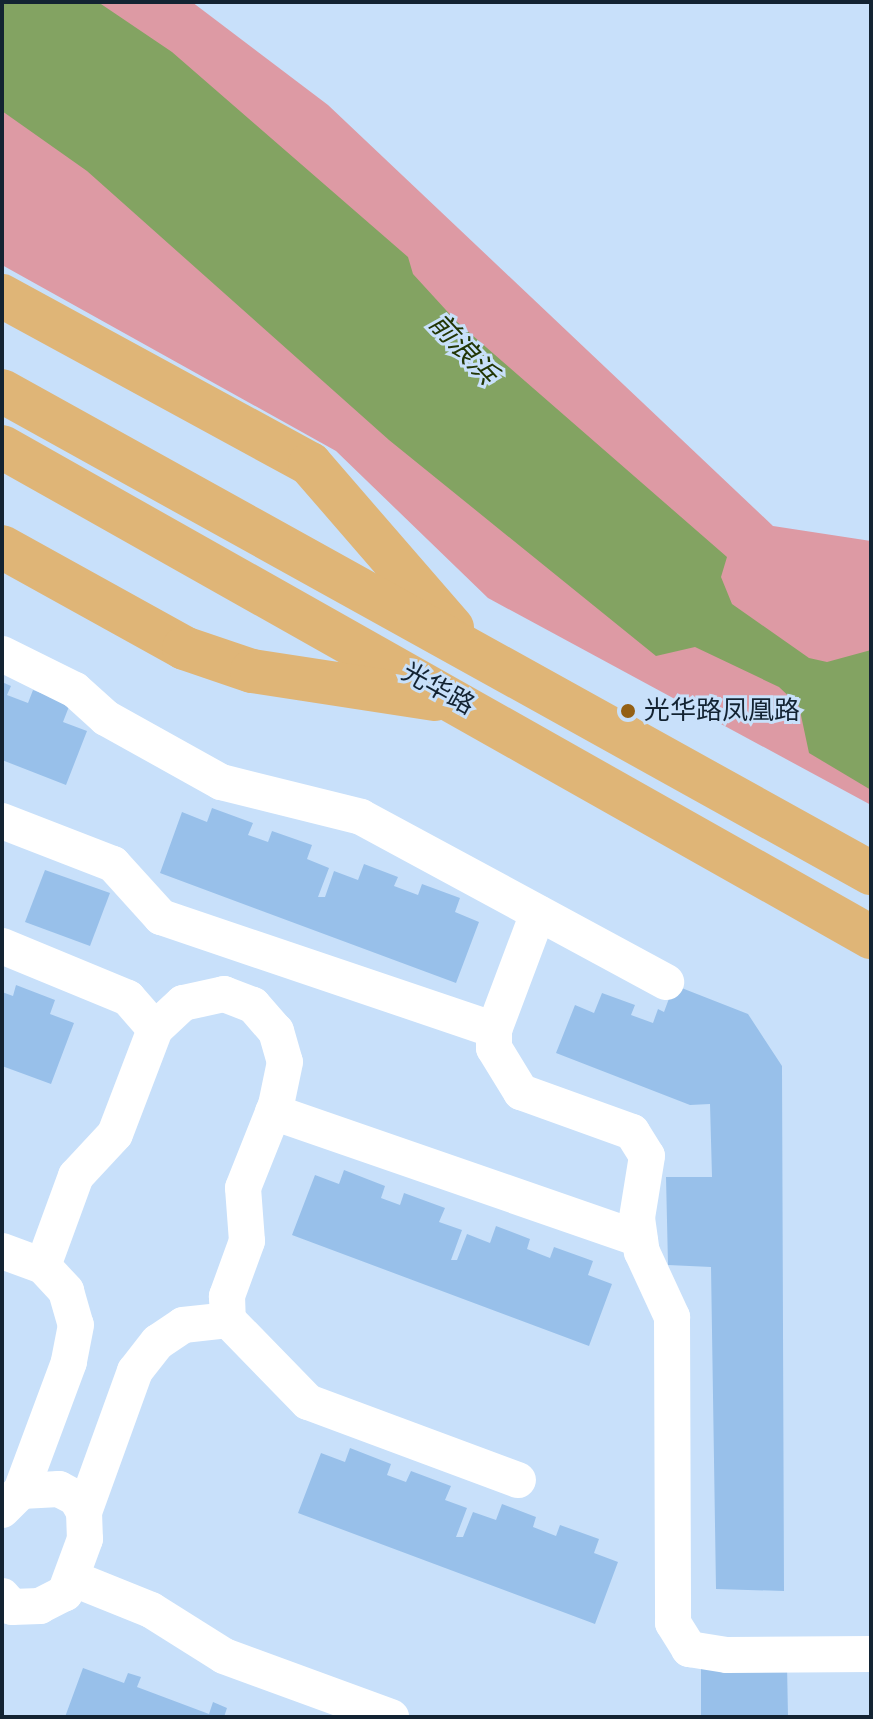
<!DOCTYPE html>
<meta charset="utf-8">
<style>
body{margin:0}
#map{position:relative;width:873px;height:1719px;overflow:hidden;background:#c8e0fa;font-family:"Fira Sans Condensed","Noto Sans SC",sans-serif}
div>[style]{position:absolute}
.green>*{inset:0;background:#dd9aa4}
.water>*{inset:0;background:#83a362}
.building>*{inset:0;background:#98c0ea}
.minor>*{height:36px;margin:-18px;padding:0 18px;transform-origin:18px;border-radius:18px;background:#fff}
.major>*{height:44px;margin:-22px;padding:0 22px;transform-origin:22px;border-radius:22px;background:#dfb577}
.dots>*{width:22px;height:22px;translate:-50% -50%;box-sizing:border-box;border:4px solid #c8e0fa;border-radius:50%}
span{translate:-50% -50%;white-space:nowrap;text-align:center;line-height:1.15;-webkit-text-stroke:6px #c8e0fa;paint-order:stroke}
.street-label{font-size:26px;color:#132332}
.poi-label{font-size:26px;color:#132332}
.left{translate:0 -50%;text-align:left}
.water-label{font-size:28px;color:#223605;font-style:italic}
.frame{position:absolute;inset:0;border:4px solid #132332;pointer-events:none}
</style>
<div id="map">
<div class="green">
<div style="clip-path:polygon(2px 2px,192px 2px,328px 105px,773px 526px,871px 541px,871px 805px,488px 598px,336px 451px,2px 265px)"></div>
</div>
<div class="water">
<div style="clip-path:polygon(2px 2px,98px 2px,172px 52px,408px 257px,413px 274px,456px 321px,727px 557px,721px 577px,732px 604px,809px 658px,827px 662px,871px 650px,871px 790px,809px 753px,799px 706px,779px 687px,695px 647px,656px 656px,389px 440px,87px 171px,2px 111px)"></div>
</div>
<div class="building">
<div style="clip-path:polygon(2px 682px,11px 686px,7px 695px,28px 703px,33px 690px,70px 704px,63px 722px,87px 731px,66px 785px,2px 760px)"></div>
<div style="clip-path:polygon(212px 808px,253px 823px,248px 835px,268px 842px,272px 831px,312px 845px,307px 859px,329px 868px,318px 897px,325px 897px,334px 871px,358px 880px,364px 864px,398px 877px,394px 886px,418px 895px,422px 884px,460px 898px,455px 912px,479px 922px,456px 983px,160px 873px,182px 812px,207px 822px)"></div>
<div style="clip-path:polygon(45px 870px,110px 893px,90px 946px,25px 922px)"></div>
<div style="clip-path:polygon(16px 985px,55px 1000px,50px 1014px,74px 1023px,51px 1084px,2px 1066px,2px 992px,13px 996px)"></div>
<div style="clip-path:polygon(674px 985px,748px 1014px,782px 1066px,784px 1591px,716px 1589px,711px 1267px,668px 1265px,666px 1177px,712px 1177px,710px 1104px,690px 1105px,556px 1053px,575px 1005px,594px 1013px,602px 993px,635px 1005px,631px 1015px,653px 1023px,658px 1009px,664px 1012px)"></div>
<div style="clip-path:polygon(344px 1170px,385px 1186px,381px 1198px,400px 1205px,404px 1193px,445px 1208px,439px 1222px,462px 1230px,451px 1260px,457px 1260px,467px 1234px,490px 1243px,496px 1226px,530px 1239px,527px 1249px,550px 1258px,554px 1247px,593px 1261px,588px 1275px,612px 1284px,589px 1346px,292px 1235px,315px 1175px,339px 1184px)"></div>
<div style="clip-path:polygon(350px 1448px,391px 1464px,387px 1475px,406px 1482px,411px 1471px,451px 1486px,445px 1500px,467px 1508px,456px 1537px,463px 1537px,473px 1512px,496px 1520px,502px 1504px,536px 1517px,533px 1527px,556px 1536px,560px 1525px,599px 1539px,594px 1553px,618px 1562px,595px 1624px,298px 1513px,321px 1453px,345px 1462px)"></div>
<div style="clip-path:polygon(701px 1663px,787px 1664px,788px 1717px,701px 1717px)"></div>
<div style="clip-path:polygon(83px 1668px,124px 1683px,128px 1673px,141px 1677px,137px 1687px,209px 1714px,213px 1702px,227px 1708px,224px 1717px,65px 1717px)"></div>
</div>
<div class="minor">
<div style="left:2px;top:654px;width:81px;rotate:26.3deg"></div>
<div style="left:75px;top:690px;width:42px;rotate:42.1deg"></div>
<div style="left:106px;top:718px;width:132px;rotate:29.1deg"></div>
<div style="left:221px;top:782px;width:144px;rotate:14deg"></div>
<div style="left:361px;top:817px;width:347px;rotate:28.4deg"></div>
<div style="left:2px;top:821px;width:119px;rotate:21.2deg"></div>
<div style="left:113px;top:864px;width:72px;rotate:47.8deg"></div>
<div style="left:161px;top:917px;width:352px;rotate:18.7deg"></div>
<div style="left:538px;top:913px;width:125px;rotate:110.6deg"></div>
<div style="left:494px;top:1030px;width:18px;rotate:90deg"></div>
<div style="left:494px;top:1048px;width:52px;rotate:58.5deg"></div>
<div style="left:521px;top:1092px;width:118px;rotate:19.8deg"></div>
<div style="left:632px;top:1132px;width:28px;rotate:58deg"></div>
<div style="left:647px;top:1156px;width:63px;rotate:99.2deg"></div>
<div style="left:637px;top:1218px;width:34px;rotate:82deg"></div>
<div style="left:642px;top:1252px;width:72px;rotate:65.2deg"></div>
<div style="left:672px;top:1317px;width:306px;rotate:89.8deg"></div>
<div style="left:673px;top:1623px;width:31px;rotate:58deg"></div>
<div style="left:689px;top:1649px;width:38px;rotate:9deg"></div>
<div style="left:727px;top:1655px;width:144px;rotate:-0.4deg"></div>
<div style="left:2px;top:946px;width:136px;rotate:22.4deg"></div>
<div style="left:128px;top:998px;width:41px;rotate:48.9deg"></div>
<div style="left:273px;top:1112px;width:388px;rotate:19.1deg"></div>
<div style="left:2px;top:1251px;width:44px;rotate:20.1deg"></div>
<div style="left:43px;top:1266px;width:34px;rotate:47deg"></div>
<div style="left:66px;top:1291px;width:35px;rotate:74deg"></div>
<div style="left:76px;top:1325px;width:38px;rotate:101deg"></div>
<div style="left:69px;top:1362px;width:138px;rotate:110.4deg"></div>
<div style="left:43px;top:1266px;width:96px;rotate:-69.9deg"></div>
<div style="left:76px;top:1176px;width:57px;rotate:-47.1deg"></div>
<div style="left:115px;top:1134px;width:112px;rotate:-69.1deg"></div>
<div style="left:155px;top:1029px;width:38px;rotate:-43deg"></div>
<div style="left:183px;top:1003px;width:42px;rotate:-12.4deg"></div>
<div style="left:224px;top:994px;width:31px;rotate:21deg"></div>
<div style="left:253px;top:1005px;width:35px;rotate:49deg"></div>
<div style="left:276px;top:1031px;width:32px;rotate:74deg"></div>
<div style="left:285px;top:1062px;width:44px;rotate:101.8deg"></div>
<div style="left:276px;top:1105px;width:89px;rotate:111.7deg"></div>
<div style="left:243px;top:1188px;width:53px;rotate:85.7deg"></div>
<div style="left:247px;top:1241px;width:59px;rotate:110deg"></div>
<div style="left:227px;top:1296px;width:24px;rotate:88deg"></div>
<div style="left:228px;top:1320px;width:115px;rotate:45.7deg"></div>
<div style="left:308px;top:1402px;width:224px;rotate:20.4deg"></div>
<div style="left:2px;top:1510px;width:27px;rotate:-45deg"></div>
<div style="left:21px;top:1491px;width:38px;rotate:-3deg"></div>
<div style="left:59px;top:1489px;width:19px;rotate:28deg"></div>
<div style="left:76px;top:1498px;width:16px;rotate:60deg"></div>
<div style="left:84px;top:1512px;width:27px;rotate:88deg"></div>
<div style="left:85px;top:1539px;width:58px;rotate:110.3deg"></div>
<div style="left:65px;top:1593px;width:28px;rotate:153deg"></div>
<div style="left:40px;top:1606px;width:28px;rotate:178deg"></div>
<div style="left:12px;top:1607px;width:15px;rotate:-132deg"></div>
<div style="left:84px;top:1512px;width:150px;rotate:-70.1deg"></div>
<div style="left:135px;top:1371px;width:37px;rotate:-52deg"></div>
<div style="left:158px;top:1342px;width:30px;rotate:-34deg"></div>
<div style="left:183px;top:1325px;width:45px;rotate:-6.3deg"></div>
<div style="left:74px;top:1579px;width:83px;rotate:21.9deg"></div>
<div style="left:151px;top:1610px;width:86px;rotate:32.2deg"></div>
<div style="left:224px;top:1656px;width:178px;rotate:20.1deg"></div>
</div>
<div class="major">
<div style="left:2px;top:296px;width:351px;rotate:28.6deg"></div>
<div style="left:310px;top:464px;width:217px;rotate:49.1deg"></div>
<div style="left:2px;top:391px;width:994px;rotate:29.02deg"></div>
<div style="left:2px;top:447px;width:998px;rotate:29.42deg"></div>
<div style="left:2px;top:547px;width:208px;rotate:29deg"></div>
<div style="left:184px;top:648px;width:72px;rotate:18.7deg"></div>
<div style="left:252px;top:671px;width:185px;rotate:8.7deg"></div>
</div>
<div class="dots">
<div style="left:628px;top:711px;background:#946014"></div>
</div>
<div class="street-label">
<span style="left:438px;top:689px;rotate:29deg">光华路</span>
</div>
<div class="poi-label">
<span class="left" style="left:644px;top:711px">光华路凤凰路</span>
</div>
<div class="water-label">
<span style="left:463px;top:349px;rotate:47deg">前浪浜</span>
</div>
<div class="frame"></div>
</div>
